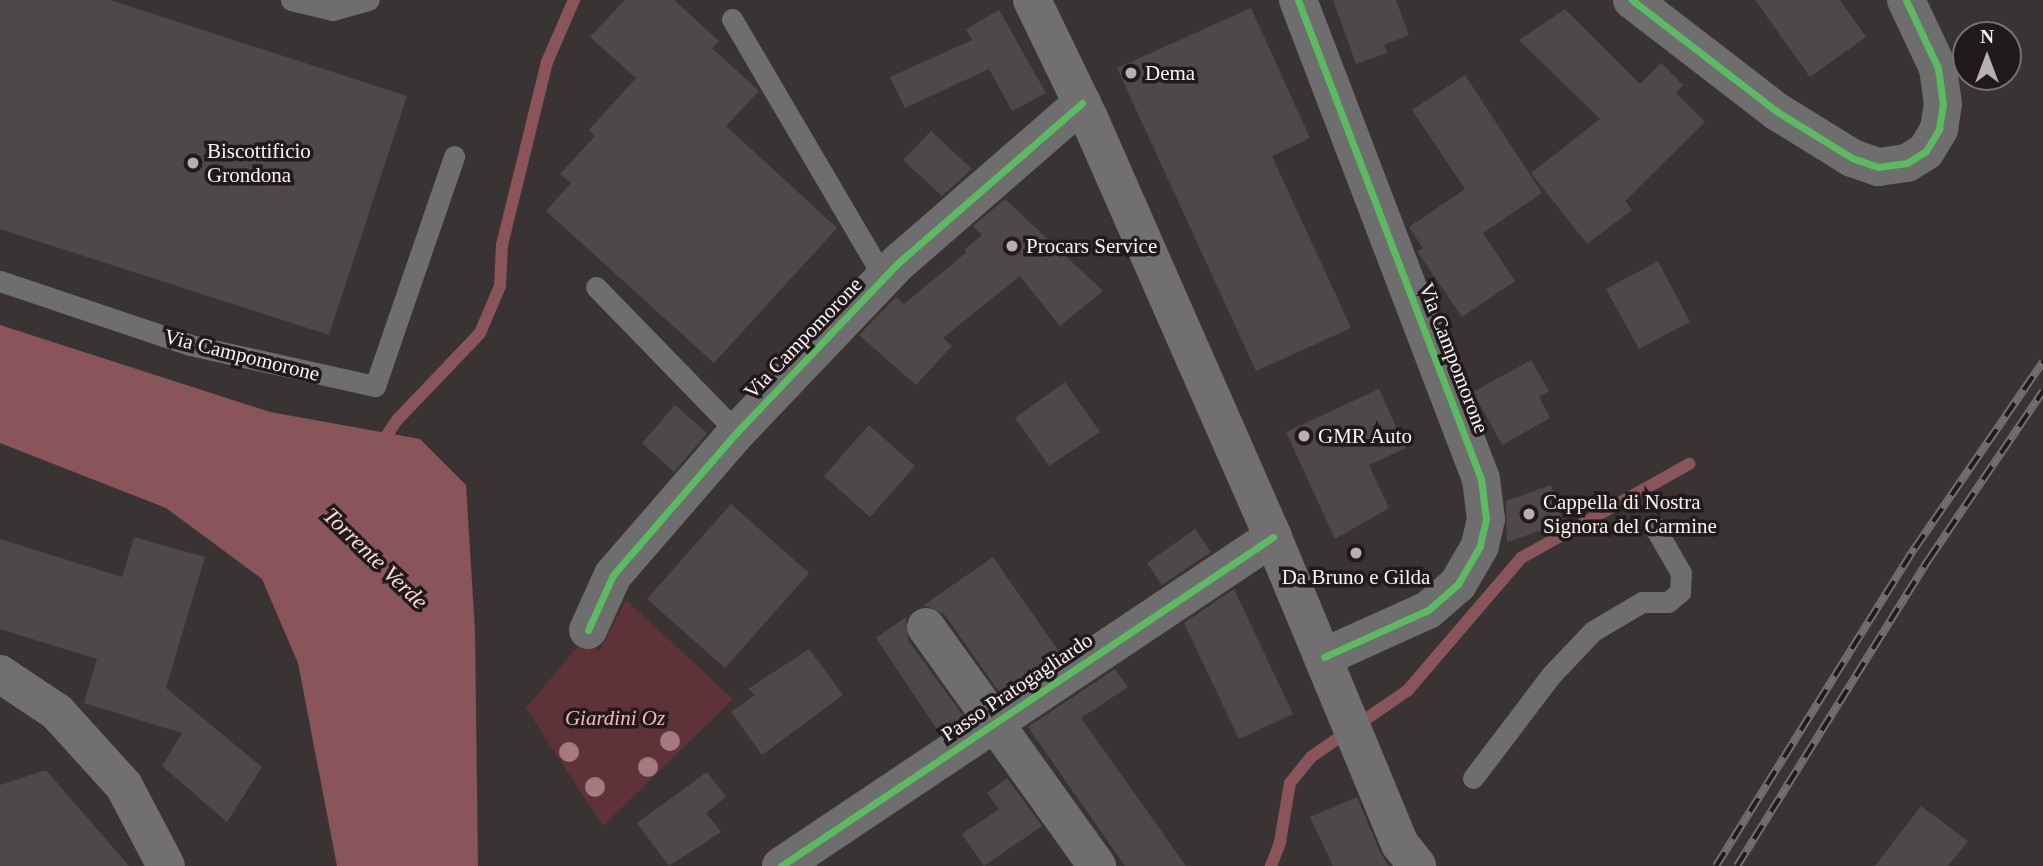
<!DOCTYPE html>
<style>
body{margin:0}
#map{position:relative;width:2043px;height:866px;overflow:hidden;background:#3a3334;font-family:Georgia,serif}
div>[style]{position:absolute}
.green>*{inset:0;background:#5e3238}
.water>*{inset:0;background:#89555b}
.stream>*{height:12px;margin:-6px;padding:0 6px;transform-origin:6px;border-radius:6px;background:#89555b}
.building>*{inset:0;background:#4e4849}
.lane>*{height:21px;margin:-10.5px;padding:0 10.5px;transform-origin:10.5px;border-radius:10.5px;background:#6e6e6f}
.street>*{height:38px;margin:-19px;padding:0 19px;transform-origin:19px;border-radius:19px;background:#6e6e6f}
.secondary>*{height:38px;margin:-19px;padding:0 19px;transform-origin:19px;border-radius:19px;background:#716f70}
.rail>*{height:8px;margin-top:-4px;transform-origin:0;background:repeating-linear-gradient(90deg,#201a1a 0 16px,#736f70 0 32px);box-sizing:border-box;border-block:2px solid #736f70}
.cycleway>*{height:7px;margin:-3.5px;padding:0 3.5px;transform-origin:3.5px;border-radius:3.5px;background:#5cba63}
.trees>*{width:20px;height:20px;margin:-10px;border-radius:50%;background:#a57a7f}
.dots>*{width:19px;height:19px;translate:-50% -50%;box-sizing:border-box;border:4px solid #201a1a;border-radius:50%}
span{translate:-50% -50%;white-space:nowrap;text-align:center;line-height:1.15;-webkit-text-stroke:7px #201a1a;paint-order:stroke}
.poi-label{font-size:21px;color:#fbf2f3}
.left{translate:0 -50%;text-align:left}
.street-label{font-size:21px;color:#fbf2f3}
.park-label{font-size:21px;color:#fdb4bc;font-style:italic}
.water-label{font-size:23px;color:#fcd6da;font-style:italic}
.north{position:absolute;left:1952px;top:21px;width:70px;height:70px;box-sizing:border-box;background:#201a1a;border:2px solid #787071;border-radius:50%;rotate:0deg;font-size:19px;font-weight:700;line-height:28px;text-align:center;color:#fbf2f3}
.north::after{content:'';display:block;margin:auto;width:24px;height:32px;background:#b7afb0;clip-path:polygon(50% 0,100% 100%,50% 72%,0 100%)}
</style>
<div id="map">
<div class="green">
<div style="clip-path:polygon(626px 600px,733px 699px,603px 826px,526px 708px,579px 645px,600px 650px)"></div>
</div>
<div class="water">
<div style="clip-path:polygon(0 325px,270px 412px,420px 439px,466px 485px,475px 631px,478px 866px,337px 866px,298px 663px,262px 579px,166px 508px,0 443px)"></div>
</div>
<div class="stream">
<div style="left:380px;top:446px;width:31px;rotate:-57deg"></div>
<div style="left:397px;top:420px;width:120px;rotate:-46.3deg"></div>
<div style="left:480px;top:333px;width:51px;rotate:-66.9deg"></div>
<div style="left:500px;top:286px;width:41px;rotate:-87.2deg"></div>
<div style="left:502px;top:245px;width:188px;rotate:-76.2deg"></div>
<div style="left:547px;top:62px;width:68px;rotate:-66.5deg"></div>
<div style="left:1271px;top:866px;width:26px;rotate:-69deg"></div>
<div style="left:1280px;top:842px;width:60px;rotate:-80.4deg"></div>
<div style="left:1290px;top:783px;width:33px;rotate:-51deg"></div>
<div style="left:1311px;top:757px;width:118px;rotate:-34.6deg"></div>
<div style="left:1408px;top:690px;width:174px;rotate:-49.4deg"></div>
<div style="left:1521px;top:558px;width:193px;rotate:-29.2deg"></div>
</div>
<div class="building">
<div style="clip-path:polygon(0 0,110px 0,407px 96px,329px 335px,0 229px)"></div>
<div style="clip-path:polygon(625px 0,674px 0,719px 41px,712px 48px,759px 91px,726px 126px,837px 228px,714px 363px,546px 211px,571px 183px,560px 174px,595px 136px,589px 130px,636px 78px,590px 37px)"></div>
<div style="clip-path:polygon(1333px 0,1396px 0,1409px 35px,1384px 45px,1387px 53px,1356px 64px)"></div>
<div style="clip-path:polygon(1755px 0,1840px 0,1866px 37px,1810px 77px)"></div>
<div style="clip-path:polygon(1251px 8px,1310px 138px,1272px 156px,1351px 328px,1256px 371px,1117px 68px)"></div>
<div style="clip-path:polygon(1565px 9px,1640px 84px,1661px 63px,1683px 85px,1676px 93px,1705px 122px,1625px 201px,1632px 210px,1587px 244px,1531px 173px,1600px 119px,1519px 40px)"></div>
<div style="clip-path:polygon(999px 10px,1046px 93px,1012px 111px,989px 69px,905px 108px,890px 77px,972px 40px,966px 29px)"></div>
<div style="clip-path:polygon(1465px 75px,1542px 193px,1483px 233px,1515px 281px,1462px 317px,1417px 251px,1423px 248px,1409px 227px,1465px 189px,1412px 110px)"></div>
<div style="clip-path:polygon(931px 131px,972px 169px,942px 196px,903px 160px)"></div>
<div style="clip-path:polygon(1005px 199px,1103px 291px,1060px 326px,1020px 276px,943px 338px,952px 346px,916px 385px,859px 335px,896px 297px,904px 304px,967px 252px,964px 250px,982px 235px,973px 226px)"></div>
<div style="clip-path:polygon(1658px 261px,1690px 322px,1639px 349px,1606px 289px)"></div>
<div style="clip-path:polygon(1531px 360px,1549px 391px,1539px 397px,1550px 418px,1502px 445px,1473px 392px)"></div>
<div style="clip-path:polygon(1065px 382px,1100px 432px,1049px 466px,1015px 418px)"></div>
<div style="clip-path:polygon(1379px 389px,1406px 448px,1369px 465px,1389px 508px,1335px 539px,1286px 432px)"></div>
<div style="clip-path:polygon(675px 405px,707px 433px,674px 472px,642px 443px)"></div>
<div style="clip-path:polygon(869px 425px,915px 466px,870px 517px,824px 476px)"></div>
<div style="clip-path:polygon(1551px 485px,1563px 523px,1507px 542px,1506px 501px)"></div>
<div style="clip-path:polygon(731px 504px,809px 573px,725px 668px,647px 599px)"></div>
<div style="clip-path:polygon(1195px 529px,1211px 552px,1162px 585px,1147px 563px)"></div>
<div style="clip-path:polygon(134px 537px,205px 557px,166px 688px,262px 767px,227px 822px,162px 766px,182px 733px,84px 703px,97px 659px,0 629px,0 539px,122px 577px)"></div>
<div style="clip-path:polygon(993px 557px,1060px 653px,1000px 693px,944px 614px,924px 605px)"></div>
<div style="clip-path:polygon(1234px 589px,1293px 714px,1239px 739px,1184px 623px)"></div>
<div style="clip-path:polygon(906px 617px,908px 640px,964px 717px,940px 734px,876px 638px)"></div>
<div style="clip-path:polygon(809px 649px,843px 695px,762px 755px,731px 712px,755px 695px,748px 689px)"></div>
<div style="clip-path:polygon(1115px 669px,1128px 687px,1081px 718px,1186px 866px,1125px 866px,1028px 727px)"></div>
<div style="clip-path:polygon(46px 770px,129px 866px,0 866px,0 785px)"></div>
<div style="clip-path:polygon(707px 772px,726px 797px,706px 813px,721px 832px,669px 866px,637px 823px)"></div>
<div style="clip-path:polygon(1007px 778px,1042px 826px,984px 866px,962px 834px,999px 809px,987px 793px)"></div>
<div style="clip-path:polygon(1357px 797px,1380px 852px,1389px 866px,1333px 866px,1310px 817px)"></div>
<div style="clip-path:polygon(1921px 806px,1968px 841px,1948px 866px,1875px 866px)"></div>
</div>
<div class="lane">
<div style="left:291px;top:0;width:43px;rotate:13.4deg"></div>
<div style="left:333px;top:10px;width:37px;rotate:-16deg"></div>
<div style="left:732px;top:19px;width:300px;rotate:59.6deg"></div>
<div style="left:0;top:281px;width:200px;rotate:18.6deg"></div>
<div style="left:190px;top:345px;width:189px;rotate:12.5deg"></div>
<div style="left:375px;top:386px;width:243px;rotate:-71deg"></div>
<div style="left:596px;top:287px;width:202px;rotate:45.8deg"></div>
<div style="left:1473px;top:778px;width:131px;rotate:-52.8deg"></div>
<div style="left:1552px;top:674px;width:59px;rotate:-46.4deg"></div>
<div style="left:1593px;top:631px;width:57px;rotate:-30.6deg"></div>
<div style="left:1642px;top:602px;width:26px"></div>
<div style="left:1668px;top:602px;width:16px;rotate:-40deg"></div>
<div style="left:1680px;top:592px;width:19px;rotate:-87deg"></div>
<div style="left:1681px;top:573px;width:54px;rotate:-119.9deg"></div>
</div>
<div class="street">
<div style="left:1298px;top:0;width:513px;rotate:69.09deg"></div>
<div style="left:1481px;top:479px;width:40px;rotate:82.9deg"></div>
<div style="left:1486px;top:519px;width:28px;rotate:103deg"></div>
<div style="left:1480px;top:546px;width:44px;rotate:120.1deg"></div>
<div style="left:1458px;top:584px;width:40px;rotate:139deg"></div>
<div style="left:1428px;top:610px;width:114px;rotate:155.7deg"></div>
<div style="left:1632px;top:0;width:182px;rotate:37.6deg"></div>
<div style="left:1776px;top:111px;width:89px;rotate:31.7deg"></div>
<div style="left:1852px;top:158px;width:28px;rotate:19deg"></div>
<div style="left:1878px;top:167px;width:29px;rotate:-8deg"></div>
<div style="left:1907px;top:163px;width:22px;rotate:-32deg"></div>
<div style="left:1926px;top:151px;width:26px;rotate:-59deg"></div>
<div style="left:1939px;top:129px;width:25px;rotate:-81deg"></div>
<div style="left:1943px;top:104px;width:36px;rotate:-98deg"></div>
<div style="left:1938px;top:68px;width:75px;rotate:-115.2deg"></div>
<div style="left:926px;top:627px;width:294px;rotate:54.4deg"></div>
<div style="left:588px;top:630px;width:60px;rotate:-65.6deg"></div>
<div style="left:613px;top:575px;width:189px;rotate:-49.1deg"></div>
<div style="left:737px;top:432px;width:233px;rotate:-46.4deg"></div>
<div style="left:898px;top:263px;width:244px;rotate:-41deg"></div>
<div style="left:781px;top:866px;width:592px;rotate:-33.77deg"></div>
</div>
<div class="secondary">
<div style="left:1032px;top:0;width:131px;rotate:64.2deg"></div>
<div style="left:1089px;top:118px;width:448px;rotate:66.3deg"></div>
<div style="left:1269px;top:528px;width:342px;rotate:67.5deg"></div>
<div style="left:1400px;top:844px;width:28px;rotate:52deg"></div>
<div style="left:0;top:674px;width:69px;rotate:33.7deg"></div>
<div style="left:57px;top:712px;width:100px;rotate:47.8deg"></div>
<div style="left:124px;top:786px;width:90px;rotate:62.3deg"></div>
</div>
<div class="rail">
<div style="left:1716px;top:866px;width:375px;rotate:-58deg"></div>
<div style="left:1915px;top:548px;width:226px;rotate:-55.5deg"></div>
<div style="left:1737px;top:866px;width:362px;rotate:-58deg"></div>
<div style="left:1929px;top:559px;width:203px;rotate:-55.8deg"></div>
</div>
<div class="cycleway">
<div style="left:1298px;top:0;width:513px;rotate:69.09deg"></div>
<div style="left:1481px;top:479px;width:40px;rotate:82.9deg"></div>
<div style="left:1486px;top:519px;width:28px;rotate:103deg"></div>
<div style="left:1480px;top:546px;width:44px;rotate:120.1deg"></div>
<div style="left:1458px;top:584px;width:40px;rotate:139deg"></div>
<div style="left:1428px;top:610px;width:114px;rotate:155.7deg"></div>
<div style="left:1632px;top:0;width:182px;rotate:37.6deg"></div>
<div style="left:1776px;top:111px;width:89px;rotate:31.7deg"></div>
<div style="left:1852px;top:158px;width:28px;rotate:19deg"></div>
<div style="left:1878px;top:167px;width:29px;rotate:-8deg"></div>
<div style="left:1907px;top:163px;width:22px;rotate:-32deg"></div>
<div style="left:1926px;top:151px;width:26px;rotate:-59deg"></div>
<div style="left:1939px;top:129px;width:25px;rotate:-81deg"></div>
<div style="left:1943px;top:104px;width:36px;rotate:-98deg"></div>
<div style="left:1938px;top:68px;width:75px;rotate:-115.2deg"></div>
<div style="left:588px;top:630px;width:60px;rotate:-65.6deg"></div>
<div style="left:613px;top:575px;width:189px;rotate:-49.1deg"></div>
<div style="left:737px;top:432px;width:233px;rotate:-46.4deg"></div>
<div style="left:898px;top:263px;width:244px;rotate:-41deg"></div>
<div style="left:781px;top:866px;width:592px;rotate:-33.77deg"></div>
</div>
<div class="trees">
<div style="left:670px;top:741px"></div>
<div style="left:569px;top:752px"></div>
<div style="left:648px;top:767px"></div>
<div style="left:595px;top:787px"></div>
</div>
<div class="dots">
<div style="left:1131px;top:73px;background:#b7afb0"></div>
<div style="left:193px;top:163px;background:#b7afb0"></div>
<div style="left:1012px;top:246px;background:#b7afb0"></div>
<div style="left:1304px;top:436px;background:#b7afb0"></div>
<div style="left:1529px;top:514px;background:#b7afb0"></div>
<div style="left:1356px;top:553px;background:#b7afb0"></div>
</div>
<div class="poi-label">
<span class="left" style="left:1145px;top:73px">Dema</span>
<span class="left" style="left:207px;top:163px">Biscottificio<br>Grondona</span>
<span class="left" style="left:1026px;top:246px">Procars Service</span>
<span class="left" style="left:1318px;top:436px">GMR Auto</span>
<span class="left" style="left:1543px;top:514px">Cappella di Nostra<br>Signora del Carmine</span>
<span style="left:1356px;top:577px">Da Bruno e Gilda</span>
</div>
<div class="street-label">
<span style="left:803px;top:338px;rotate:-46deg">Via Campomorone</span>
<span style="left:242px;top:355px;rotate:14deg">Via Campomorone</span>
<span style="left:1454px;top:358px;rotate:69deg">Via Campomorone</span>
<span style="left:1017px;top:687px;rotate:-34deg">Passo Pratogagliardo</span>
</div>
<div class="park-label">
<span style="left:615px;top:718px">Giardini Oz</span>
</div>
<div class="water-label">
<span style="left:375px;top:559px;rotate:44deg">Torrente Verde</span>
</div>
<div class="north">N</div>
</div>
